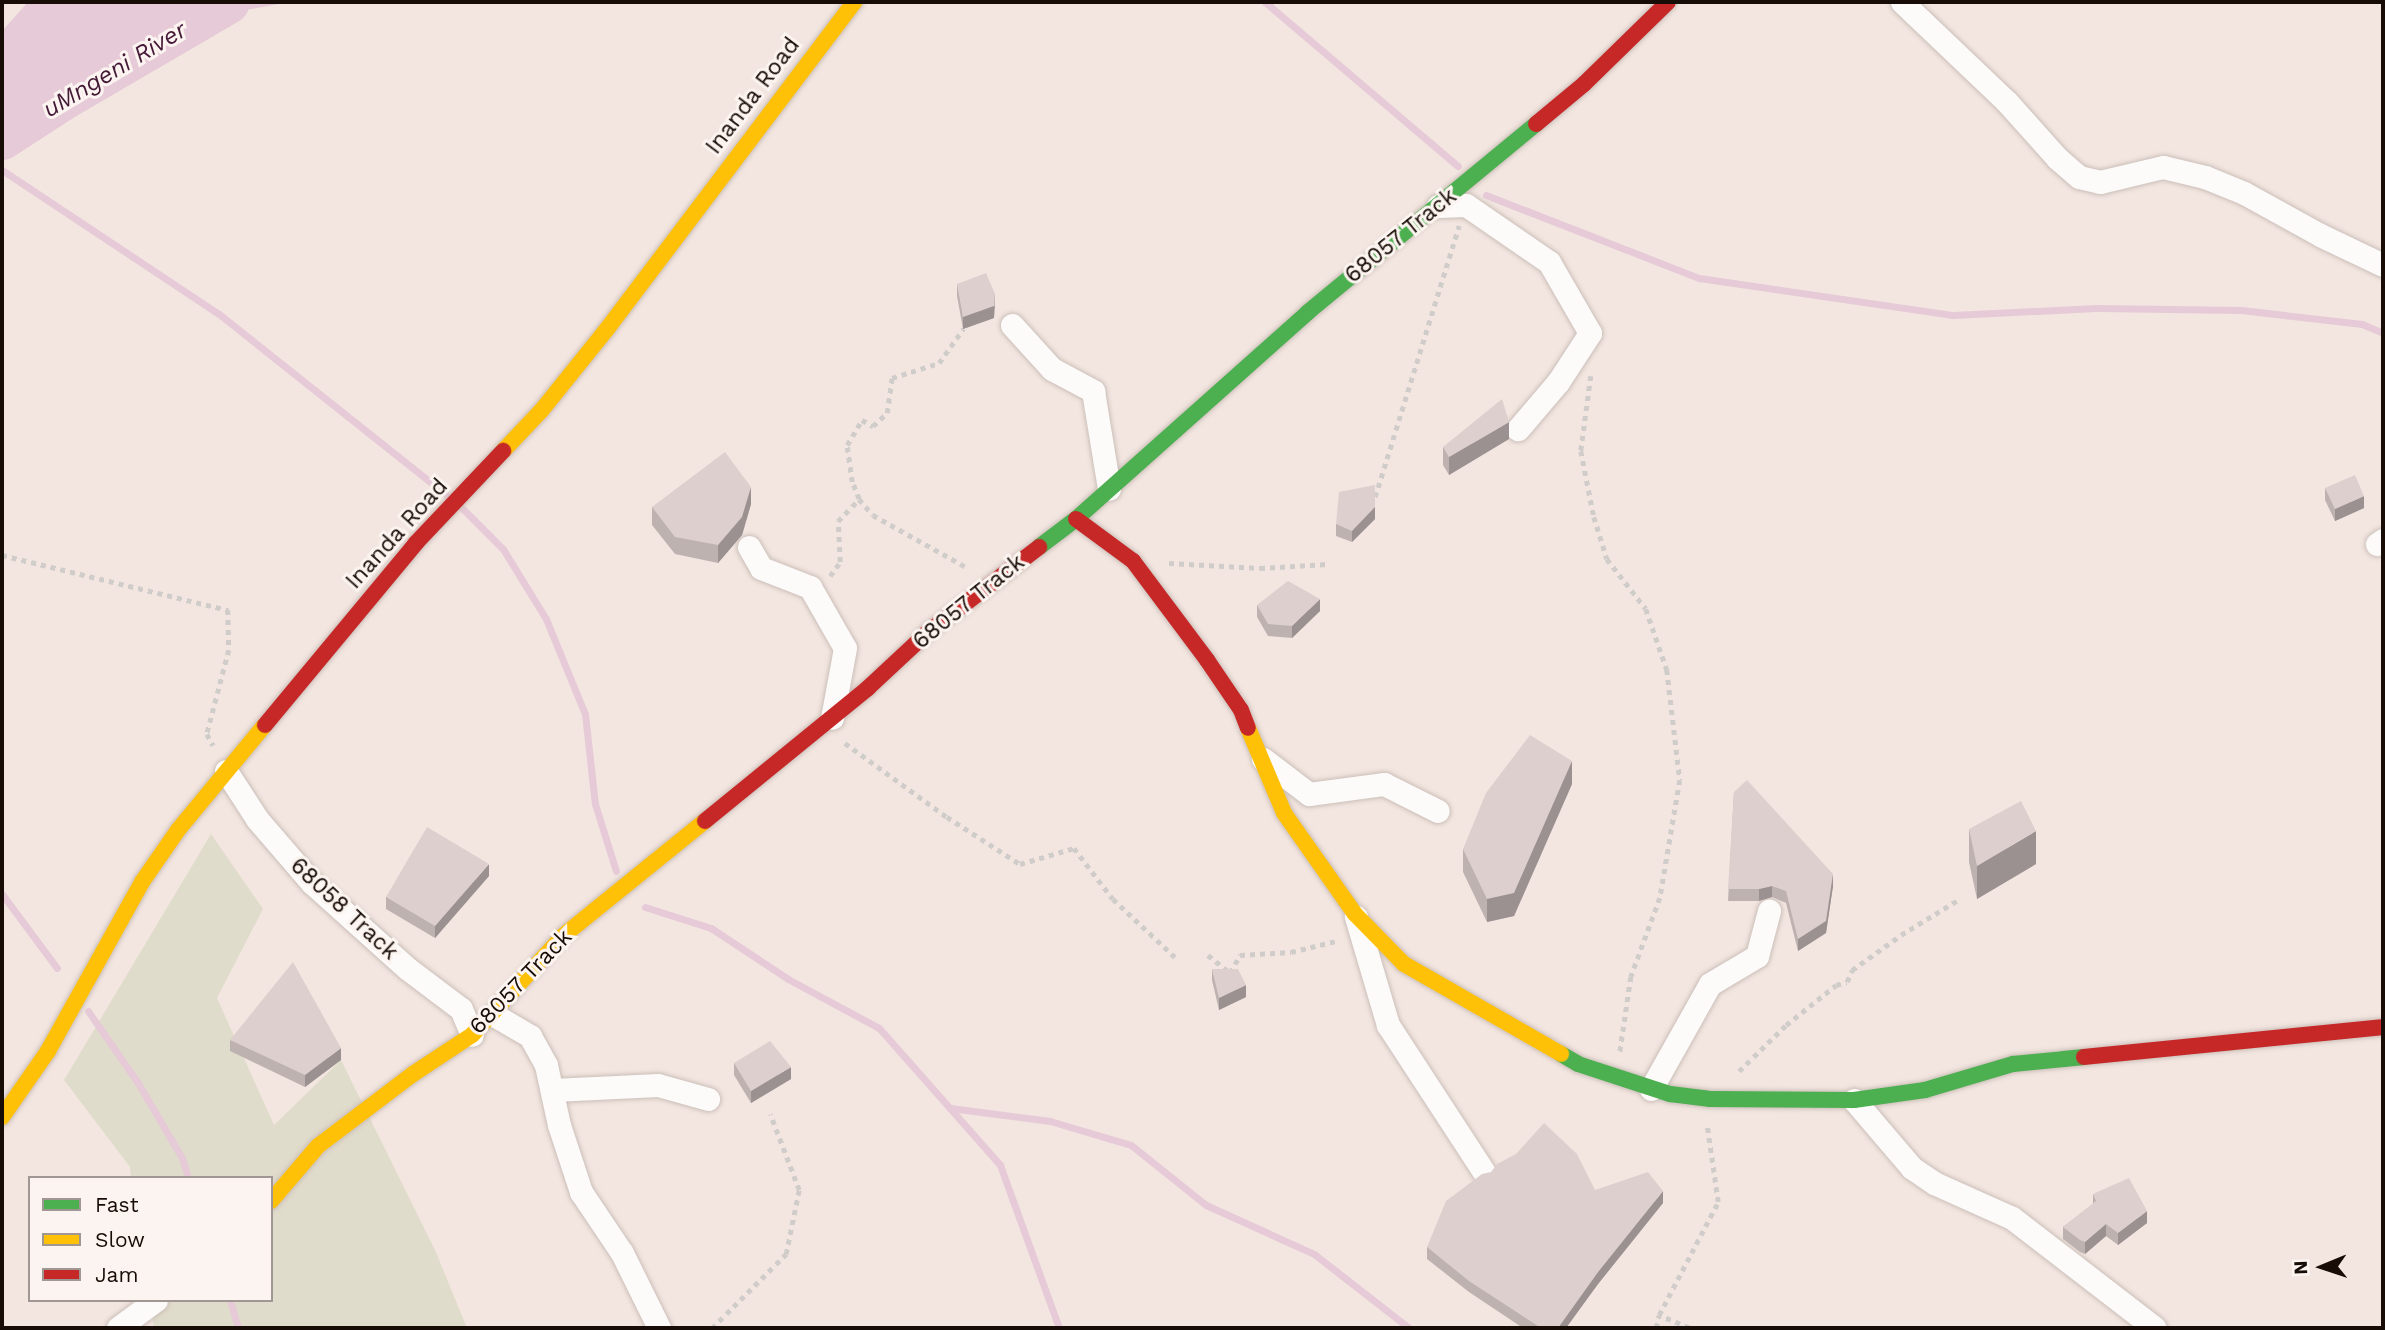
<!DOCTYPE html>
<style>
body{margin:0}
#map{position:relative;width:2385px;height:1330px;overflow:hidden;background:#f3e6e0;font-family:"Work Sans",sans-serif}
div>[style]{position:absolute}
.green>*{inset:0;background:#e0dccb}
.water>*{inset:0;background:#e6cad7}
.stream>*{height:7px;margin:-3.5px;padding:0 3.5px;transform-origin:3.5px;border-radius:3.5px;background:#e6cad7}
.river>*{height:44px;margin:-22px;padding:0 22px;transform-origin:22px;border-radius:22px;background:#e6cad7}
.path>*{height:4.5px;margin-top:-2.25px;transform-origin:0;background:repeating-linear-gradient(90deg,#d0ccca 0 5px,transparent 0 10px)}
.roads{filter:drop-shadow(0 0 2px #cbbfb9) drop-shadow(0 0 2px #cbbfb9)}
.street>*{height:23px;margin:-11.5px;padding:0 11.5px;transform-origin:11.5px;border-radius:11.5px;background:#fdfbfa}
.fast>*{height:16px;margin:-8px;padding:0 8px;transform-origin:8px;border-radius:8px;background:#4caf50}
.slow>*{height:16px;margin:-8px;padding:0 8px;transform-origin:8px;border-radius:8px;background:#ffc107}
.jam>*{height:16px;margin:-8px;padding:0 8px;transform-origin:8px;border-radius:8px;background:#c62828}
.wall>*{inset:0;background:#beb2b0}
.shaded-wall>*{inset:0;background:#9b9190}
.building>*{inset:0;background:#ddcfcd}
span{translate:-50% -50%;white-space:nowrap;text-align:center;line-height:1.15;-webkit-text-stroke:6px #fcf4f0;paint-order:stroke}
.street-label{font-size:23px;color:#180c06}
.water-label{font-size:24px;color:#441937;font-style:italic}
.frame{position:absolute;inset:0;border:4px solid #180c06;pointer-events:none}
.legend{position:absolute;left:28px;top:1176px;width:245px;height:126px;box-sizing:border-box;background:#fcf4f0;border:2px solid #a19792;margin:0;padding:9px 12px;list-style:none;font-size:21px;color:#180c06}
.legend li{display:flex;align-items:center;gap:14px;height:35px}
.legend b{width:35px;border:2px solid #a19792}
.north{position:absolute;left:2287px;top:1232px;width:70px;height:70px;-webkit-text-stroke:5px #fcf4f0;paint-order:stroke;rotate:268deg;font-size:19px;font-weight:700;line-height:28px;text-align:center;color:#180c06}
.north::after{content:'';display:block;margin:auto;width:24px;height:32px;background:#180c06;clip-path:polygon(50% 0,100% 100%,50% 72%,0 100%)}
</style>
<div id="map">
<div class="green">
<div style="clip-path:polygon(211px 834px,263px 909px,217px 998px,274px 1125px,341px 1060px,435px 1250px,467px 1328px,154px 1328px,150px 1300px,271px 1300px,271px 1178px,131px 1178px,130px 1167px,64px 1080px)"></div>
</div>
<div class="water">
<div style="clip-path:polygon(28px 2px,290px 2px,213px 16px,89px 81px,2px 161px,2px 31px)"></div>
</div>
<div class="stream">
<div style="left:1265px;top:2px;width:253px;rotate:40.4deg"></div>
<div style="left:2px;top:170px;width:260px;rotate:33.6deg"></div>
<div style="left:219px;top:314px;width:294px;rotate:38.5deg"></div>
<div style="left:1486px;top:195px;width:229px;rotate:21.3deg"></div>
<div style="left:1699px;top:278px;width:257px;rotate:8.3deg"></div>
<div style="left:1953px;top:315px;width:143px;rotate:-2.8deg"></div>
<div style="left:2096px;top:308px;width:145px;rotate:0.8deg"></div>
<div style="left:2241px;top:310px;width:122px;rotate:6.6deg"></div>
<div style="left:2362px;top:324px;width:23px;rotate:23deg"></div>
<div style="left:461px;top:507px;width:59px;rotate:45deg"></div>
<div style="left:503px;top:549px;width:82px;rotate:58.4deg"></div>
<div style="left:546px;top:619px;width:103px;rotate:67.7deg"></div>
<div style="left:585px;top:714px;width:91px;rotate:83.7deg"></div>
<div style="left:595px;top:804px;width:70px;rotate:72.6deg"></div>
<div style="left:2px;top:894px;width:92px;rotate:53.4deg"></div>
<div style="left:645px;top:907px;width:69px;rotate:17.7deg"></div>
<div style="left:711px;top:928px;width:92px;rotate:33.5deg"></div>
<div style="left:788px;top:979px;width:103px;rotate:28.3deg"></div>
<div style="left:879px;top:1028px;width:183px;rotate:48.5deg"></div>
<div style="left:1000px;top:1165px;width:173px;rotate:70.1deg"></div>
<div style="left:88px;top:1011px;width:88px;rotate:55.2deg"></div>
<div style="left:138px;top:1083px;width:87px;rotate:59.6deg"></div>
<div style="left:182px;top:1158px;width:21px;rotate:73deg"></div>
<div style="left:950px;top:1108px;width:101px;rotate:7.4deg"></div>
<div style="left:1050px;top:1121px;width:84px;rotate:16.5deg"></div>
<div style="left:1131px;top:1145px;width:96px;rotate:38.7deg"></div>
<div style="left:1206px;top:1205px;width:119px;rotate:24.4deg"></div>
<div style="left:1314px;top:1254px;width:120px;rotate:37.9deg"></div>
<div style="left:230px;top:1300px;width:29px;rotate:74deg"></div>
</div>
<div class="river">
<div style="left:2px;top:138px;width:72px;rotate:-33deg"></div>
<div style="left:62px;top:99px;width:192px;rotate:-30.3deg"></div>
</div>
<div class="path">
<div style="left:1591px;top:376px;width:76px;rotate:97.6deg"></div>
<div style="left:1581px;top:451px;width:67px;rotate:78.9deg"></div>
<div style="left:1594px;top:517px;width:44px;rotate:72.8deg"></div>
<div style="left:1607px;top:559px;width:63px;rotate:52deg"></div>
<div style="left:1646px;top:609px;width:65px;rotate:71deg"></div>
<div style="left:1667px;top:670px;width:111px;rotate:83.3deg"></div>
<div style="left:1680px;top:780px;width:120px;rotate:99.6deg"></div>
<div style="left:1660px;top:898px;width:84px;rotate:110.2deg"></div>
<div style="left:1631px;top:977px;width:76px;rotate:98.3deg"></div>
<div style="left:1375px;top:497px;width:284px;rotate:-72.8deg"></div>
<div style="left:859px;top:499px;width:18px;rotate:-112deg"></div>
<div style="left:852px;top:482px;width:37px;rotate:-98deg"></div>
<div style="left:847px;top:445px;width:29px;rotate:-59deg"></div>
<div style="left:862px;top:420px;width:13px;rotate:29deg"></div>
<div style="left:873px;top:426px;width:19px;rotate:-43deg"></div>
<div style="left:887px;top:413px;width:35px;rotate:-82deg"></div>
<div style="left:892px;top:378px;width:49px;rotate:-17.7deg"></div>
<div style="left:939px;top:363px;width:42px;rotate:-54.8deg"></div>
<div style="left:2px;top:555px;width:233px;rotate:13.7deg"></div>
<div style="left:228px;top:610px;width:40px;rotate:88.6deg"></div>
<div style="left:229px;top:650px;width:87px;rotate:104.7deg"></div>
<div style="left:207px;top:734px;width:13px;rotate:61deg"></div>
<div style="left:1169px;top:563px;width:91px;rotate:3.1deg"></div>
<div style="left:1260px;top:568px;width:67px;rotate:-3.4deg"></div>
<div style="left:830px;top:576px;width:17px;rotate:-54deg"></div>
<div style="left:840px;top:562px;width:41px;rotate:-92.8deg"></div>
<div style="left:838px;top:521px;width:30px;rotate:-46deg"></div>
<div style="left:859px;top:499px;width:21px;rotate:49deg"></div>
<div style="left:873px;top:515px;width:109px;rotate:29.2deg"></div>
<div style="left:845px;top:743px;width:126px;rotate:36deg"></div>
<div style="left:947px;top:817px;width:87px;rotate:32.8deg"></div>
<div style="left:1020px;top:864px;width:56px;rotate:-16.5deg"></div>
<div style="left:1074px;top:848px;width:64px;rotate:52.6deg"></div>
<div style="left:1113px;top:899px;width:85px;rotate:43.1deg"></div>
<div style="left:1208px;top:955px;width:28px;rotate:39deg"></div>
<div style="left:1230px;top:973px;width:21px;rotate:-61deg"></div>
<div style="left:1240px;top:955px;width:51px;rotate:-3.4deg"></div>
<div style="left:1291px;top:952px;width:50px;rotate:-13.8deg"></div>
<div style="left:1739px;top:1071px;width:66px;rotate:-44.4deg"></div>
<div style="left:1786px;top:1025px;width:64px;rotate:-38.7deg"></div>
<div style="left:1836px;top:985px;width:11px;rotate:-15deg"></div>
<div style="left:1847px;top:982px;width:13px;rotate:-67deg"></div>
<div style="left:1852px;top:970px;width:60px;rotate:-35.5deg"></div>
<div style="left:1901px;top:935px;width:67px;rotate:-31.6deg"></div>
<div style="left:712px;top:1328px;width:105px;rotate:-45deg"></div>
<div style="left:786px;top:1254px;width:65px;rotate:-78.5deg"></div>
<div style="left:799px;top:1190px;width:81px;rotate:-110.9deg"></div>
<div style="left:1656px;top:1328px;width:13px;rotate:-77deg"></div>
<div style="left:1689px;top:1328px;width:33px;rotate:-157deg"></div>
<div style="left:1659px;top:1315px;width:127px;rotate:-62.4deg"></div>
<div style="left:1718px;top:1202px;width:77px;rotate:-98.2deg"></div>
</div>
<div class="roads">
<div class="street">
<div style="left:1902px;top:2px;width:145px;rotate:43.6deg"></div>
<div style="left:2007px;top:102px;width:75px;rotate:48.2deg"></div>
<div style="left:2057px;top:158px;width:29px;rotate:41deg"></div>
<div style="left:2079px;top:177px;width:22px;rotate:13deg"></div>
<div style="left:2100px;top:182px;width:65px;rotate:-13.4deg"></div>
<div style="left:2163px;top:167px;width:43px;rotate:13.4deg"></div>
<div style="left:2205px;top:177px;width:42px;rotate:22.3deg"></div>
<div style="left:2244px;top:193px;width:87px;rotate:28.9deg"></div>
<div style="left:2320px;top:235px;width:70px;rotate:25.5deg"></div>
<div style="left:1438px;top:206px;width:28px;rotate:-2deg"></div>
<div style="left:1466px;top:205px;width:101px;rotate:34.5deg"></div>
<div style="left:1549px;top:262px;width:82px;rotate:60deg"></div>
<div style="left:1590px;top:333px;width:59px;rotate:123.1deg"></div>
<div style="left:1558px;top:382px;width:62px;rotate:130.4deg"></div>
<div style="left:1012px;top:325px;width:59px;rotate:47.7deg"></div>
<div style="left:1052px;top:369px;width:47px;rotate:28.2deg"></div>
<div style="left:1093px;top:391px;width:99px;rotate:80.7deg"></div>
<div style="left:2377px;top:544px;width:7px;rotate:-34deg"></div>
<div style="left:749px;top:547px;width:24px;rotate:60deg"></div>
<div style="left:761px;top:568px;width:53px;rotate:21.2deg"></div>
<div style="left:810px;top:587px;width:70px;rotate:60.2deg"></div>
<div style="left:845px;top:648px;width:71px;rotate:100.5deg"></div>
<div style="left:1263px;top:759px;width:58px;rotate:37.3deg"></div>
<div style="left:1309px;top:794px;width:76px;rotate:-7.6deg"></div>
<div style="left:1384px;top:784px;width:60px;rotate:26.6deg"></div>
<div style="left:226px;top:771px;width:57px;rotate:57.1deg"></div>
<div style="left:257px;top:819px;width:84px;rotate:49.3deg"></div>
<div style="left:312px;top:883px;width:129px;rotate:41.9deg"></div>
<div style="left:408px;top:969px;width:66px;rotate:37deg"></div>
<div style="left:461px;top:1009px;width:28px;rotate:67deg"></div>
<div style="left:1356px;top:917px;width:113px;rotate:73.5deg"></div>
<div style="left:1388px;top:1025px;width:176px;rotate:56.9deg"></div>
<div style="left:494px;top:1015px;width:42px;rotate:30.3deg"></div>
<div style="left:530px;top:1036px;width:33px;rotate:61deg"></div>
<div style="left:546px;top:1065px;width:61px;rotate:77.8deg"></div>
<div style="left:559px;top:1125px;width:71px;rotate:71.8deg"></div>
<div style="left:581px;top:1192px;width:73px;rotate:56.1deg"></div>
<div style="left:622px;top:1253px;width:84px;rotate:63.7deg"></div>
<div style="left:1651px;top:1089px;width:120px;rotate:-60.7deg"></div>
<div style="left:1710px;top:984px;width:55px;rotate:-30.8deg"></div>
<div style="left:1757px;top:956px;width:47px;rotate:-75.1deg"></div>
<div style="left:553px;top:1090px;width:105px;rotate:-2.7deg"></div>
<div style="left:658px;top:1085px;width:52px;rotate:15.6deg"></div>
<div style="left:1854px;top:1100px;width:89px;rotate:49.5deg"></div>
<div style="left:1912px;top:1168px;width:27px;rotate:34deg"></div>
<div style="left:1934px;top:1183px;width:85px;rotate:24.2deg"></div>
<div style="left:2012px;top:1218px;width:180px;rotate:37.6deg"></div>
<div style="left:118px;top:1328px;width:47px;rotate:-36.4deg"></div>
</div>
<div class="fast">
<div style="left:1039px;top:547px;width:46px;rotate:-37.1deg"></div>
<div style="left:1076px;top:519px;width:311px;rotate:-41.7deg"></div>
<div style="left:1308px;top:312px;width:296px;rotate:-39.5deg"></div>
<div style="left:1561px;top:1054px;width:20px;rotate:30deg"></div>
<div style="left:1578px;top:1064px;width:97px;rotate:18.1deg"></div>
<div style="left:1670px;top:1094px;width:39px;rotate:7deg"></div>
<div style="left:1709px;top:1099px;width:145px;rotate:0.4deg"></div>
<div style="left:1854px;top:1100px;width:72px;rotate:-8deg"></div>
<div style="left:1925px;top:1090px;width:92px;rotate:-16.5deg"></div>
<div style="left:2013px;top:1064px;width:71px;rotate:-5.6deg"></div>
</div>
<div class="slow">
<div style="left:503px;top:451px;width:55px;rotate:-46.5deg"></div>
<div style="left:541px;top:411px;width:105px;rotate:-51.2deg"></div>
<div style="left:607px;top:329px;width:410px;rotate:-52.9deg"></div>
<div style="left:1248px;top:728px;width:92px;rotate:67deg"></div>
<div style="left:1284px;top:813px;width:123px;rotate:54.9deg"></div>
<div style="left:1355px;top:914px;width:70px;rotate:45.6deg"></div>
<div style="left:1404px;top:964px;width:181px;rotate:29.8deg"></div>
<div style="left:2px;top:1117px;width:80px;rotate:-55.1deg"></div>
<div style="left:48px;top:1051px;width:193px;rotate:-60.9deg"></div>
<div style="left:142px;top:882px;width:63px;rotate:-55.3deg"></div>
<div style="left:178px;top:830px;width:136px;rotate:-50.4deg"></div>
<div style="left:271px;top:1201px;width:72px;rotate:-49.5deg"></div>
<div style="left:318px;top:1146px;width:119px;rotate:-37.2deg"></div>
<div style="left:413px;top:1074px;width:71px;rotate:-33.5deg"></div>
<div style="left:472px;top:1035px;width:134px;rotate:-47.4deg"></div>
<div style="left:563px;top:936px;width:183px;rotate:-39deg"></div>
</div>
<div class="jam">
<div style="left:1536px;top:124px;width:62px;rotate:-39.8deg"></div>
<div style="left:1584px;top:84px;width:117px;rotate:-44.3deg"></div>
<div style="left:1076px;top:519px;width:71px;rotate:36.4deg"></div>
<div style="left:1133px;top:561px;width:124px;rotate:53.2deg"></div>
<div style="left:1207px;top:660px;width:60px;rotate:55.8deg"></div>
<div style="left:1241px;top:710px;width:19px;rotate:69deg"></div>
<div style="left:265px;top:725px;width:236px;rotate:-50.3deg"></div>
<div style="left:416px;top:543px;width:127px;rotate:-46.6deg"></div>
<div style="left:705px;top:821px;width:210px;rotate:-39.2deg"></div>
<div style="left:868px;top:688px;width:82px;rotate:-43deg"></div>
<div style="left:928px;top:632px;width:140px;rotate:-37.4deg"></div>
<div style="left:2084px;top:1057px;width:301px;rotate:-5.7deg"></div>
</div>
</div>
<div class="wall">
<div style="clip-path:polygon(957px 284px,995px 306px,994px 318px,963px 329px,957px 296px)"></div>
<div style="clip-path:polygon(1509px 439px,1449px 475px,1443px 465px,1443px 447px)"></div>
<div style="clip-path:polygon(2325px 488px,2364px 508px,2335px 521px,2325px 500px)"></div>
<div style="clip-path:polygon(751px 504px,742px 535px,718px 563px,675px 554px,652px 525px,652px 507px)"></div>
<div style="clip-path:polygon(1375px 519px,1352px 542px,1336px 536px,1336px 524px)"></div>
<div style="clip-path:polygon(1257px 605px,1320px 611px,1292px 638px,1268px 636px,1257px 617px)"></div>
<div style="clip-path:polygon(1572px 784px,1514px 916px,1487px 922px,1463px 872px,1463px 849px)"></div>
<div style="clip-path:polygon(1734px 792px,1833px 886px,1826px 933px,1798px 951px,1786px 903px,1772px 897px,1759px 901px,1728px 901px)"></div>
<div style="clip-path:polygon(1969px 829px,2036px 864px,1977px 899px,1969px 862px)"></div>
<div style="clip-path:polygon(489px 876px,435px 938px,386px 909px,386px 897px)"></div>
<div style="clip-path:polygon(1212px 969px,1246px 997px,1219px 1010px,1212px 980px)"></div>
<div style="clip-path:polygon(230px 1040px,341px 1060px,305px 1087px,230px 1051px)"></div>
<div style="clip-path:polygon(734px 1063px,791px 1079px,751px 1103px,734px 1075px)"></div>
<div style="clip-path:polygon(1595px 1190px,1663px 1203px,1598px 1284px,1566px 1328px,1523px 1328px,1469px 1292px,1427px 1259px,1427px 1247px)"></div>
<div style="clip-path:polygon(2093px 1194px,2147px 1223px,2118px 1245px,2106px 1236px,2085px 1254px,2080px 1252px,2063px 1239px,2063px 1227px,2093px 1204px)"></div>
</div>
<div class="shaded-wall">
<div style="clip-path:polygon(995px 294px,994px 318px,963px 329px,963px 317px)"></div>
<div style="clip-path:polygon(1509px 422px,1509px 439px,1449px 475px,1449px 457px)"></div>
<div style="clip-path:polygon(1375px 485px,1375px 519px,1352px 542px,1352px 531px)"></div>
<div style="clip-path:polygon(751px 487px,751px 504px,742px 535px,718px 563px,718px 545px)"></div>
<div style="clip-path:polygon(2364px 496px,2364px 508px,2335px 521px,2335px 509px)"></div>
<div style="clip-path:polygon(1320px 599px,1320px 611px,1292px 638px,1292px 626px)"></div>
<div style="clip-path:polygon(1572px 761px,1572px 784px,1514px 916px,1487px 922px,1487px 899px)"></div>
<div style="clip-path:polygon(2036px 831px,2036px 864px,1977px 899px,1977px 866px)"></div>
<div style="clip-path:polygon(489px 864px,489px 876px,435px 938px,435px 926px)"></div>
<div style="clip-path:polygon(1833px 874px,1833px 886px,1826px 933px,1798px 951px,1798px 939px)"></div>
<div style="clip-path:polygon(1772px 886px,1772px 897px,1759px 901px,1759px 889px)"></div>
<div style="clip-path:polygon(1246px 985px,1246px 997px,1219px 1010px,1219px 998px)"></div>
<div style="clip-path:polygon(341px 1048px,341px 1060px,305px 1087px,305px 1075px)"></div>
<div style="clip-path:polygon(791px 1067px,791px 1079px,751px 1103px,751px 1091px)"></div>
<div style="clip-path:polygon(1663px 1191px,1663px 1203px,1598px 1284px,1566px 1328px,1558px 1328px,1598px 1272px)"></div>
<div style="clip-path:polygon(2147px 1211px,2147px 1223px,2118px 1245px,2118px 1233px)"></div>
<div style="clip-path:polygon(2106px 1224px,2106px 1236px,2085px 1254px,2085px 1242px)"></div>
</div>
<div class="building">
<div style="clip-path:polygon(986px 273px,995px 294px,994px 306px,963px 317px,957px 284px)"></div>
<div style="clip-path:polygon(1502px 399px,1509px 422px,1449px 457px,1443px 447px)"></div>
<div style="clip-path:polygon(725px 452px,751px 487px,742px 517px,718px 545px,675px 537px,652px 507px)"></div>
<div style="clip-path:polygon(2355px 475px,2364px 496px,2335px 509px,2325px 488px)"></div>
<div style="clip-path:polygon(1375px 485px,1375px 507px,1352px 531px,1336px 524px,1339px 492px)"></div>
<div style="clip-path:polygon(1288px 581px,1320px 599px,1292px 626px,1268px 624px,1257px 605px)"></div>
<div style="clip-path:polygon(1530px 735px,1572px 761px,1514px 893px,1487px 899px,1463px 849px,1486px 793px)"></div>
<div style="clip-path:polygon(1747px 780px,1833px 874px,1826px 921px,1798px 939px,1786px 891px,1772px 886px,1759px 889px,1728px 889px,1734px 792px)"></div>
<div style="clip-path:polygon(2021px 801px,2036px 831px,1977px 866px,1969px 829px)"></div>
<div style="clip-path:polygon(427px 827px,489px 864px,435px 926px,386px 897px)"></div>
<div style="clip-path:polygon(293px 962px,341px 1048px,305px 1075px,230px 1040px)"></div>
<div style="clip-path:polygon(1212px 969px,1238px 969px,1246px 985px,1219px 998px)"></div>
<div style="clip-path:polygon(770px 1041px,791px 1067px,751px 1091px,734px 1063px)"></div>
<div style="clip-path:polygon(1544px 1123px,1577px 1154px,1595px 1190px,1648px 1172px,1663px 1191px,1598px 1272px,1558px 1328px,1541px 1328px,1469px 1281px,1427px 1247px,1446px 1201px,1482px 1174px,1491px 1172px,1497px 1164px,1516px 1154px)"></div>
<div style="clip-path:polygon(2129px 1178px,2147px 1211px,2118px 1233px,2106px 1224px,2085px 1242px,2080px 1240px,2063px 1227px,2096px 1201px,2093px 1194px)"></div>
</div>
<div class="street-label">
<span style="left:753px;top:96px;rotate:-53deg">Inanda Road</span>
<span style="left:1401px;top:236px;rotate:-39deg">68057 Track</span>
<span style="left:397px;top:534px;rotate:-48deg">Inanda Road</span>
<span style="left:969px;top:602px;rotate:-39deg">68057 Track</span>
<span style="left:344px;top:909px;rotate:43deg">68058 Track</span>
<span style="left:521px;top:982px;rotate:-46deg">68057 Track</span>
</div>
<div class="water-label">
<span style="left:115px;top:70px;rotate:-31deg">uMngeni River</span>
</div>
<div class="frame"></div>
<ul class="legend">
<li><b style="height:9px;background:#4caf50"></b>Fast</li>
<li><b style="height:9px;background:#ffc107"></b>Slow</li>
<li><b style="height:9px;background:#c62828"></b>Jam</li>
</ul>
<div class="north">N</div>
</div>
